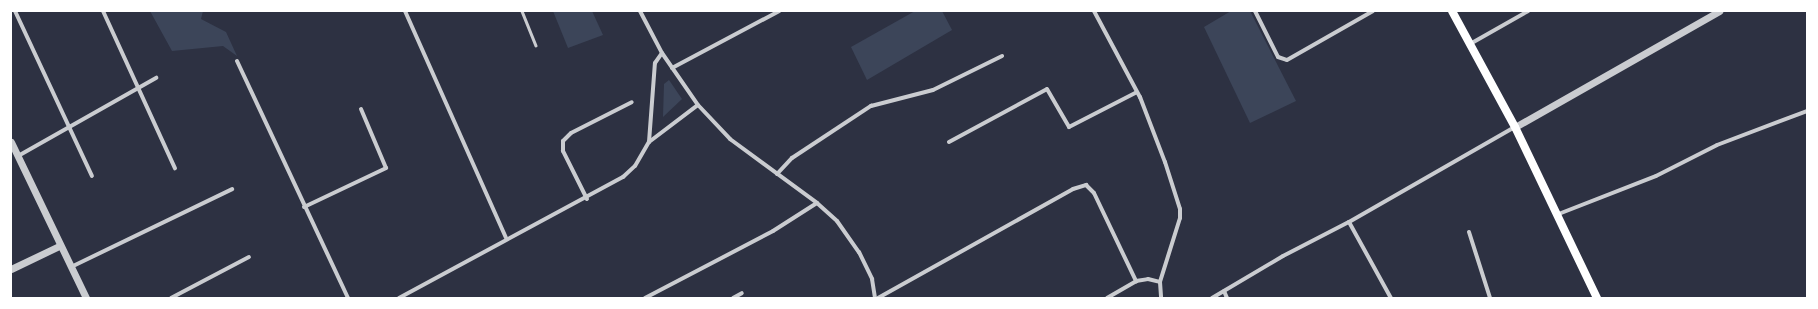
<!DOCTYPE html>
<style>
body{margin:0}
#map{position:relative;width:1818px;height:309px;overflow:hidden;background:#2d3142;font-family:"Exo 2",sans-serif}
div>[style]{position:absolute}
.green>*{inset:0;background:#3c4559}
.service>*{height:2.5px;margin:-1.25px;padding:0 1.25px;transform-origin:1.25px;border-radius:1.25px;background:#caccd0}
.minor>*{height:4px;margin:-2px;padding:0 2px;transform-origin:2px;border-radius:2px;background:#caccd0}
.tertiary>*{height:7px;margin:-3.5px;padding:0 3.5px;transform-origin:3.5px;border-radius:3.5px;background:#caccd0}
.secondary>*{height:8px;margin:-4px;padding:0 4px;transform-origin:4px;border-radius:4px;background:#fff}
span{translate:-50% -50%;white-space:nowrap;text-align:center;line-height:1.15;-webkit-text-stroke:4px #fff;paint-order:stroke}
.frame{position:absolute;inset:0;border:12px solid #fff;pointer-events:none}
</style>
<div id="map">
<div class="green">
<div style="clip-path:polygon(150px 11px,203px 11px,201px 19px,226px 32px,237px 56px,223px 46px,172px 51px)"></div>
<div style="clip-path:polygon(553px 11px,592px 11px,603px 35px,568px 48px)"></div>
<div style="clip-path:polygon(915px 11px,942px 11px,952px 30px,867px 80px,851px 47px)"></div>
<div style="clip-path:polygon(1231px 11px,1250px 11px,1296px 101px,1250px 123px,1204px 27px)"></div>
<div style="clip-path:polygon(669px 80px,682px 99px,663px 117px,664px 84px)"></div>
</div>
<div class="service">
<div style="left:522px;top:11px;width:37px;rotate:68deg"></div>
</div>
<div class="minor">
<div style="left:15px;top:11px;width:182px;rotate:65deg"></div>
<div style="left:103px;top:11px;width:173px;rotate:65.4deg"></div>
<div style="left:405px;top:11px;width:248px;rotate:66deg"></div>
<div style="left:640px;top:11px;width:47px;rotate:62.4deg"></div>
<div style="left:662px;top:53px;width:63px;rotate:55.3deg"></div>
<div style="left:698px;top:105px;width:47px;rotate:46.7deg"></div>
<div style="left:730px;top:139px;width:108px;rotate:36.3deg"></div>
<div style="left:817px;top:203px;width:27px;rotate:42deg"></div>
<div style="left:837px;top:221px;width:38px;rotate:55deg"></div>
<div style="left:859px;top:252px;width:30px;rotate:64deg"></div>
<div style="left:872px;top:279px;width:19px;rotate:81deg"></div>
<div style="left:1094px;top:11px;width:98px;rotate:61.9deg"></div>
<div style="left:1140px;top:97px;width:70px;rotate:69deg"></div>
<div style="left:1165px;top:162px;width:49px;rotate:72.3deg"></div>
<div style="left:1180px;top:209px;width:9px;rotate:90deg"></div>
<div style="left:1180px;top:218px;width:67px;rotate:107.4deg"></div>
<div style="left:1160px;top:282px;width:16px;rotate:86deg"></div>
<div style="left:1255px;top:11px;width:51px;rotate:63.4deg"></div>
<div style="left:1278px;top:57px;width:9px;rotate:18deg"></div>
<div style="left:1287px;top:60px;width:99px;rotate:-29.7deg"></div>
<div style="left:1470px;top:44px;width:67px;rotate:-29.6deg"></div>
<div style="left:237px;top:61px;width:262px;rotate:64.9deg"></div>
<div style="left:672px;top:68px;width:121px;rotate:-28deg"></div>
<div style="left:649px;top:142px;width:79px;rotate:-85.7deg"></div>
<div style="left:655px;top:63px;width:12px;rotate:-55deg"></div>
<div style="left:949px;top:142px;width:111px;rotate:-28.4deg"></div>
<div style="left:1047px;top:89px;width:44px;rotate:59.9deg"></div>
<div style="left:1069px;top:127px;width:76px;rotate:-27.2deg"></div>
<div style="left:18px;top:156px;width:159px;rotate:-29.5deg"></div>
<div style="left:777px;top:174px;width:22px;rotate:-47deg"></div>
<div style="left:792px;top:158px;width:95px;rotate:-33.4deg"></div>
<div style="left:871px;top:106px;width:64px;rotate:-14.5deg"></div>
<div style="left:933px;top:90px;width:77px;rotate:-26.2deg"></div>
<div style="left:587px;top:199px;width:54px;rotate:-116.6deg"></div>
<div style="left:563px;top:151px;width:10px;rotate:-90deg"></div>
<div style="left:563px;top:141px;width:11px;rotate:-45deg"></div>
<div style="left:571px;top:133px;width:68px;rotate:-26.9deg"></div>
<div style="left:304px;top:207px;width:91px;rotate:-25.4deg"></div>
<div style="left:386px;top:168px;width:64px;rotate:-113deg"></div>
<div style="left:1556px;top:215px;width:107px;rotate:-21.3deg"></div>
<div style="left:1656px;top:176px;width:68px;rotate:-26.9deg"></div>
<div style="left:1717px;top:145px;width:96px;rotate:-20.7deg"></div>
<div style="left:1349px;top:222px;width:87px;rotate:61.1deg"></div>
<div style="left:1469px;top:232px;width:69px;rotate:72.3deg"></div>
<div style="left:71px;top:267px;width:179px;rotate:-25.8deg"></div>
<div style="left:1224px;top:291px;width:8px;rotate:67deg"></div>
<div style="left:171px;top:298px;width:88px;rotate:-27.7deg"></div>
<div style="left:399px;top:298px;width:255px;rotate:-28.4deg"></div>
<div style="left:623px;top:177px;width:16px;rotate:-43deg"></div>
<div style="left:635px;top:166px;width:28px;rotate:-60deg"></div>
<div style="left:649px;top:142px;width:61px;rotate:-37.1deg"></div>
<div style="left:645px;top:298px;width:144px;rotate:-27.6deg"></div>
<div style="left:773px;top:231px;width:52px;rotate:-32.5deg"></div>
<div style="left:733px;top:298px;width:10px;rotate:-29deg"></div>
<div style="left:878px;top:298px;width:223px;rotate:-29.2deg"></div>
<div style="left:1073px;top:189px;width:14px;rotate:-17deg"></div>
<div style="left:1086px;top:185px;width:11px;rotate:45deg"></div>
<div style="left:1094px;top:193px;width:98px;rotate:64.5deg"></div>
<div style="left:1136px;top:281px;width:12px;rotate:-9deg"></div>
<div style="left:1148px;top:279px;width:12px;rotate:14deg"></div>
<div style="left:1107px;top:298px;width:34px;rotate:-30deg"></div>
<div style="left:1212px;top:298px;width:82px;rotate:-30.6deg"></div>
<div style="left:1283px;top:256px;width:74px;rotate:-27.3deg"></div>
<div style="left:1349px;top:222px;width:191px;rotate:-29.8deg"></div>
</div>
<div class="tertiary">
<div style="left:1515px;top:127px;width:235px;rotate:-29.6deg"></div>
<div style="left:11px;top:142px;width:173px;rotate:64.3deg"></div>
<div style="left:11px;top:269px;width:53px;rotate:-25.6deg"></div>
</div>
<div class="secondary">
<div style="left:1452px;top:11px;width:132px;rotate:61.5deg"></div>
<div style="left:1515px;top:127px;width:190px;rotate:64.4deg"></div>
</div>
<div class="frame"></div>
</div>
